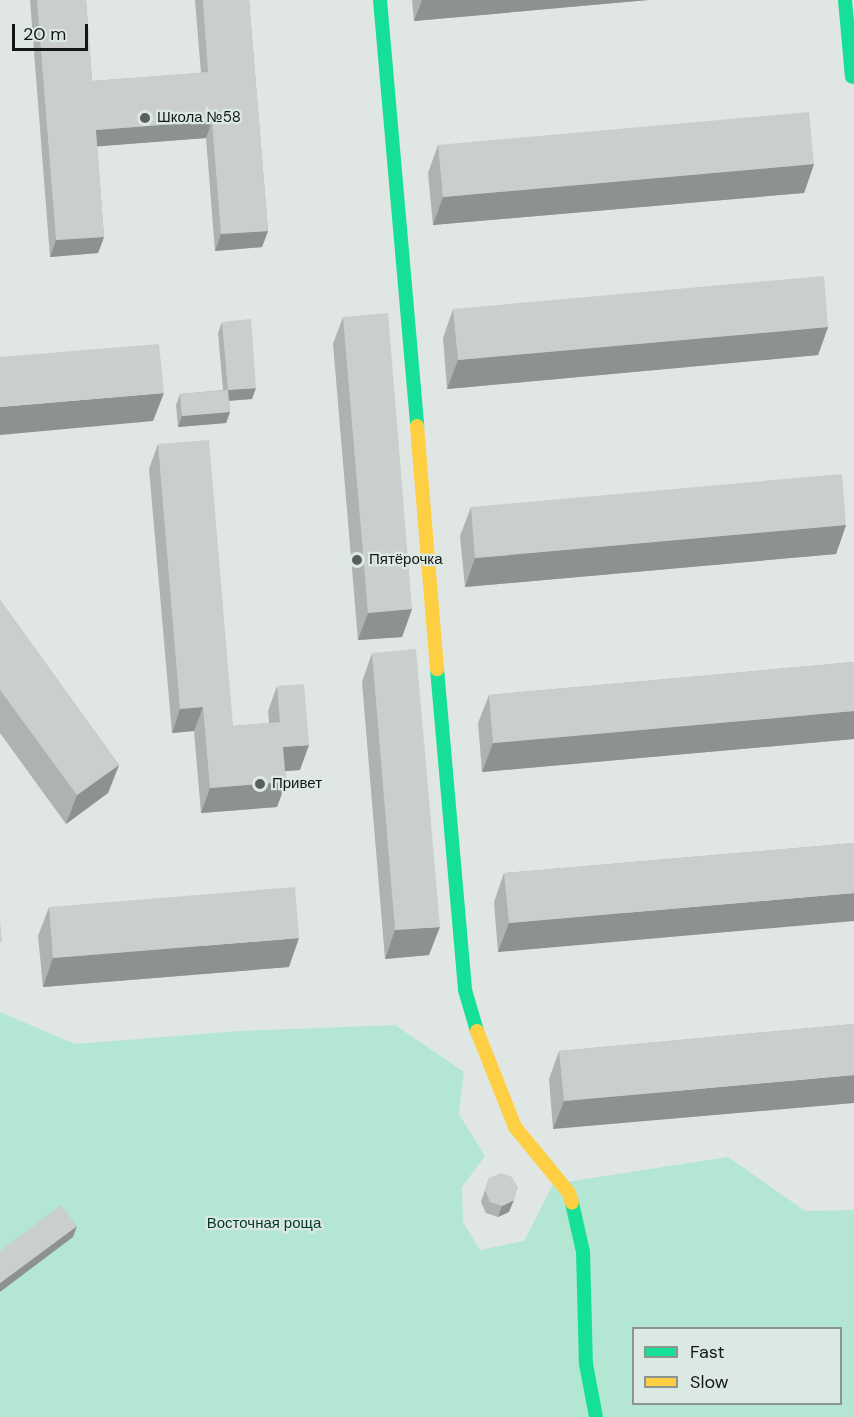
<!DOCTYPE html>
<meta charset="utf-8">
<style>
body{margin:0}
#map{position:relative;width:854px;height:1417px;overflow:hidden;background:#dfe6e3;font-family:"DM Sans",sans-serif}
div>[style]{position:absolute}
.green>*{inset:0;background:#b4e6d4}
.fast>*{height:14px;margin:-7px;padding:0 7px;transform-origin:7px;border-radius:7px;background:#16e098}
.slow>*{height:14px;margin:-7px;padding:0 7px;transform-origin:7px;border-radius:7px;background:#ffcf43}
.wall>*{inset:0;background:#aeb2b0}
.shaded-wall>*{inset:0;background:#8d9190}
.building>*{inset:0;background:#cacfcd}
.dots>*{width:16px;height:16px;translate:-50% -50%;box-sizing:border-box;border:3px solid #dce9e3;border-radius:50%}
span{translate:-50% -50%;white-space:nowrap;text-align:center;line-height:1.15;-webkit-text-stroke:4.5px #dce9e3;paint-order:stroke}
.poi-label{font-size:15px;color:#131715}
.left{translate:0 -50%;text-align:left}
.park-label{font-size:15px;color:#003829}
.legend{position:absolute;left:632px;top:1327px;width:210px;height:78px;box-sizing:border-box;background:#dce9e3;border:2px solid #8c9591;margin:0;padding:8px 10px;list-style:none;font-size:18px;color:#131715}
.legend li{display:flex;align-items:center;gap:12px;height:30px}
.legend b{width:30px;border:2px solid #8c9591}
.scale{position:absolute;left:12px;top:24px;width:76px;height:27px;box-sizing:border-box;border:3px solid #131715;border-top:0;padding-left:8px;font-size:18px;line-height:21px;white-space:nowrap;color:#131715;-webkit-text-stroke:4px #dce9e3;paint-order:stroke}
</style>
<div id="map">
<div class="green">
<div style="clip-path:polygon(evenodd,0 1012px,75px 1044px,240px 1031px,395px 1025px,464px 1072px,459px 1114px,485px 1156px,462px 1187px,463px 1222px,480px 1250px,524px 1241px,553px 1184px,728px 1157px,805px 1211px,854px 1210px,854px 1417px,0 1417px,0 1012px,634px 1328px,840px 1328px,840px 1404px,634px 1404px,634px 1328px)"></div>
</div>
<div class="fast">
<div style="left:380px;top:0;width:428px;rotate:85deg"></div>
<div style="left:845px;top:0;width:77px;rotate:84.8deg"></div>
<div style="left:437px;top:669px;width:322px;rotate:85deg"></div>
<div style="left:465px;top:990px;width:43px;rotate:73.7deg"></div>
<div style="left:572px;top:1203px;width:50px;rotate:77.3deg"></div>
<div style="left:583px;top:1252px;width:112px;rotate:88.5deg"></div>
<div style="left:586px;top:1364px;width:54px;rotate:79.3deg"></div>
</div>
<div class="slow">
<div style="left:417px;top:426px;width:244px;rotate:85.3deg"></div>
<div style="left:477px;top:1031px;width:103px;rotate:68.4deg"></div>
<div style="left:515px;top:1127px;width:85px;rotate:50.7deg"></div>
<div style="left:569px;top:1193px;width:10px;rotate:73deg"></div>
</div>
<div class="wall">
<div style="clip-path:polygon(30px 0,86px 0,92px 81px,201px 73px,195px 0,249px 0,268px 231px,262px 247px,215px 251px,206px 138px,97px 146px,104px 237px,98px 253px,50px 257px)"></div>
<div style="clip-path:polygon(412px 0,648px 0,414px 21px)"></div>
<div style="clip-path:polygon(438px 145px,814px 164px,804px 193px,433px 225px,428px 173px)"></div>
<div style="clip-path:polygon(453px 309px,828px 327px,818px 355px,447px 389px,443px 338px)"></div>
<div style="clip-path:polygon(343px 317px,412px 609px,402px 637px,358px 640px,333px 344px)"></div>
<div style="clip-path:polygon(222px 322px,252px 399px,229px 401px,230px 412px,226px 423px,178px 427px,176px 405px,180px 394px,223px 390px,218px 333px)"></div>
<div style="clip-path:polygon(158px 444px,233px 726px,269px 723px,268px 711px,277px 686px,300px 770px,285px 771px,286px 782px,277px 807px,201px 813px,194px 731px,172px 733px,149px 469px)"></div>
<div style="clip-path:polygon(471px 507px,846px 525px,836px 554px,465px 587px,460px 536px)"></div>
<div style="clip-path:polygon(0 600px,119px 765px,108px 793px,66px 824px,0 733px)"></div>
<div style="clip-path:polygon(372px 653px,429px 955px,385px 959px,362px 682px)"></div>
<div style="clip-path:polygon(854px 662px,854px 739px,482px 772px,478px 723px,489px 695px)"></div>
<div style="clip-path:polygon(854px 843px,498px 952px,494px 902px,504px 873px)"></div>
<div style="clip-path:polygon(49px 907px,289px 967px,43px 987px,38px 936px)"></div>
<div style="clip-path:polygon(854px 1024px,553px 1129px,549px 1079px,559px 1051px)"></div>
<div style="clip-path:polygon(489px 1178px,509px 1212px,498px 1217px,486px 1213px,481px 1202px)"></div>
</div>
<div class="shaded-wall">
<div style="clip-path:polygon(422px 0,648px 0,414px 21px)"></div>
<div style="clip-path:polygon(212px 121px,206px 138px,90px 147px,96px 130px)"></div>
<div style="clip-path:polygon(814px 164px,804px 193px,433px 225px,443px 197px)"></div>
<div style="clip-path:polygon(268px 231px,262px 247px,215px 251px,221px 234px)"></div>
<div style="clip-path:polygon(104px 237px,98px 253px,50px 257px,56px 240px)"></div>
<div style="clip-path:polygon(828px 327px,818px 355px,447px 389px,458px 360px)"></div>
<div style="clip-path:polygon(256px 388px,252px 399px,224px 401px,228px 390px)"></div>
<div style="clip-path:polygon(164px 393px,153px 421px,0 435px,0 407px)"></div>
<div style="clip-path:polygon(230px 412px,226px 423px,178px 427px,182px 416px)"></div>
<div style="clip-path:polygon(846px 525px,836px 554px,465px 587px,475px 558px)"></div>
<div style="clip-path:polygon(412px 609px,402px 637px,358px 640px,368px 613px)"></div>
<div style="clip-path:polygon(203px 707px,194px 731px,172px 733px,180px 709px)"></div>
<div style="clip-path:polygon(854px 711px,854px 739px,482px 772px,493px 743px)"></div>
<div style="clip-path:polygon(309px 745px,300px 770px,274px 772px,283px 747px)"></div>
<div style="clip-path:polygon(119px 765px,108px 793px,66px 824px,77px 795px)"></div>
<div style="clip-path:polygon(286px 782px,277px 807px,201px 813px,210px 788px)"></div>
<div style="clip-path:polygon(854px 893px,854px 921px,498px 952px,509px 923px)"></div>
<div style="clip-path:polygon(440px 927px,429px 955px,385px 959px,395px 930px)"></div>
<div style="clip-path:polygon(299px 938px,289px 967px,43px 987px,53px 958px)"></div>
<div style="clip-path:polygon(854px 1075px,854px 1103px,553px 1129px,564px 1101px)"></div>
<div style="clip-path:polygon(514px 1200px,509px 1212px,498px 1217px,502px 1206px)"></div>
<div style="clip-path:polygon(77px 1226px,73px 1237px,0 1292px,0 1283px)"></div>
</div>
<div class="building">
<div style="clip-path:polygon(37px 0,86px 0,92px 81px,208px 72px,203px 0,249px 0,268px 231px,221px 234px,212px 121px,96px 130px,104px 237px,56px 240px)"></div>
<div style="clip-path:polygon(809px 112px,814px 164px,443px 197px,438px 145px)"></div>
<div style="clip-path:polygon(824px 276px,828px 327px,458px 360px,453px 309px)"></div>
<div style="clip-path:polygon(388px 313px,412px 609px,368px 613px,343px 317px)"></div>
<div style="clip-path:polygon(251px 319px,256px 388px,228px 390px,222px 322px)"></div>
<div style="clip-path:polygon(159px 344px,164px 393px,0 407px,0 357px)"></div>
<div style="clip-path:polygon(228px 390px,230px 412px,182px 416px,180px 394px)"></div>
<div style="clip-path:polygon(209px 440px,233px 726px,280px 722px,277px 686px,304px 684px,309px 745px,283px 747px,286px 782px,210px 788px,203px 707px,180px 709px,158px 444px)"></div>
<div style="clip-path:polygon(842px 474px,846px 525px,475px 558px,471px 507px)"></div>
<div style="clip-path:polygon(0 600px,119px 765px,77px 795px,0 690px)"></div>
<div style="clip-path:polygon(416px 649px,440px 927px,395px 930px,372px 653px)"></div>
<div style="clip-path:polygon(854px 662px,854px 711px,493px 743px,489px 695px)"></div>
<div style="clip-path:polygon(854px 843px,854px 893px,509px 923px,504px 873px)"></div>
<div style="clip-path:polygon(295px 887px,299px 938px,53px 958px,49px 907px)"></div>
<div style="clip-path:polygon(0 919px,2px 942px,0 942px)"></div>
<div style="clip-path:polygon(854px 1024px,854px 1075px,564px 1101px,559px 1051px)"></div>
<div style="clip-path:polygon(501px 1173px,512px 1177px,518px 1188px,514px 1200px,502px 1206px,490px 1202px,485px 1190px,489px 1178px)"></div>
<div style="clip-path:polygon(61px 1205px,77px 1226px,0 1283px,0 1251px)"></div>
</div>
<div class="dots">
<div style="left:145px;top:118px;background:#5a5f5d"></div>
<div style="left:357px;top:560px;background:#5a5f5d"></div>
<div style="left:260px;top:784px;background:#5a5f5d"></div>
</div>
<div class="poi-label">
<span class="left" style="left:157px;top:118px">Школа №58</span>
<span class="left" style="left:369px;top:560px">Пятёрочка</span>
<span class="left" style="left:272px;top:784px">Привет</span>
</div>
<div class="park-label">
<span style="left:264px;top:1224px">Восточная роща</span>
</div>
<ul class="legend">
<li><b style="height:8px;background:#16e098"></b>Fast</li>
<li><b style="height:8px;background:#ffcf43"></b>Slow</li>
</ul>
<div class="scale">20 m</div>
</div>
